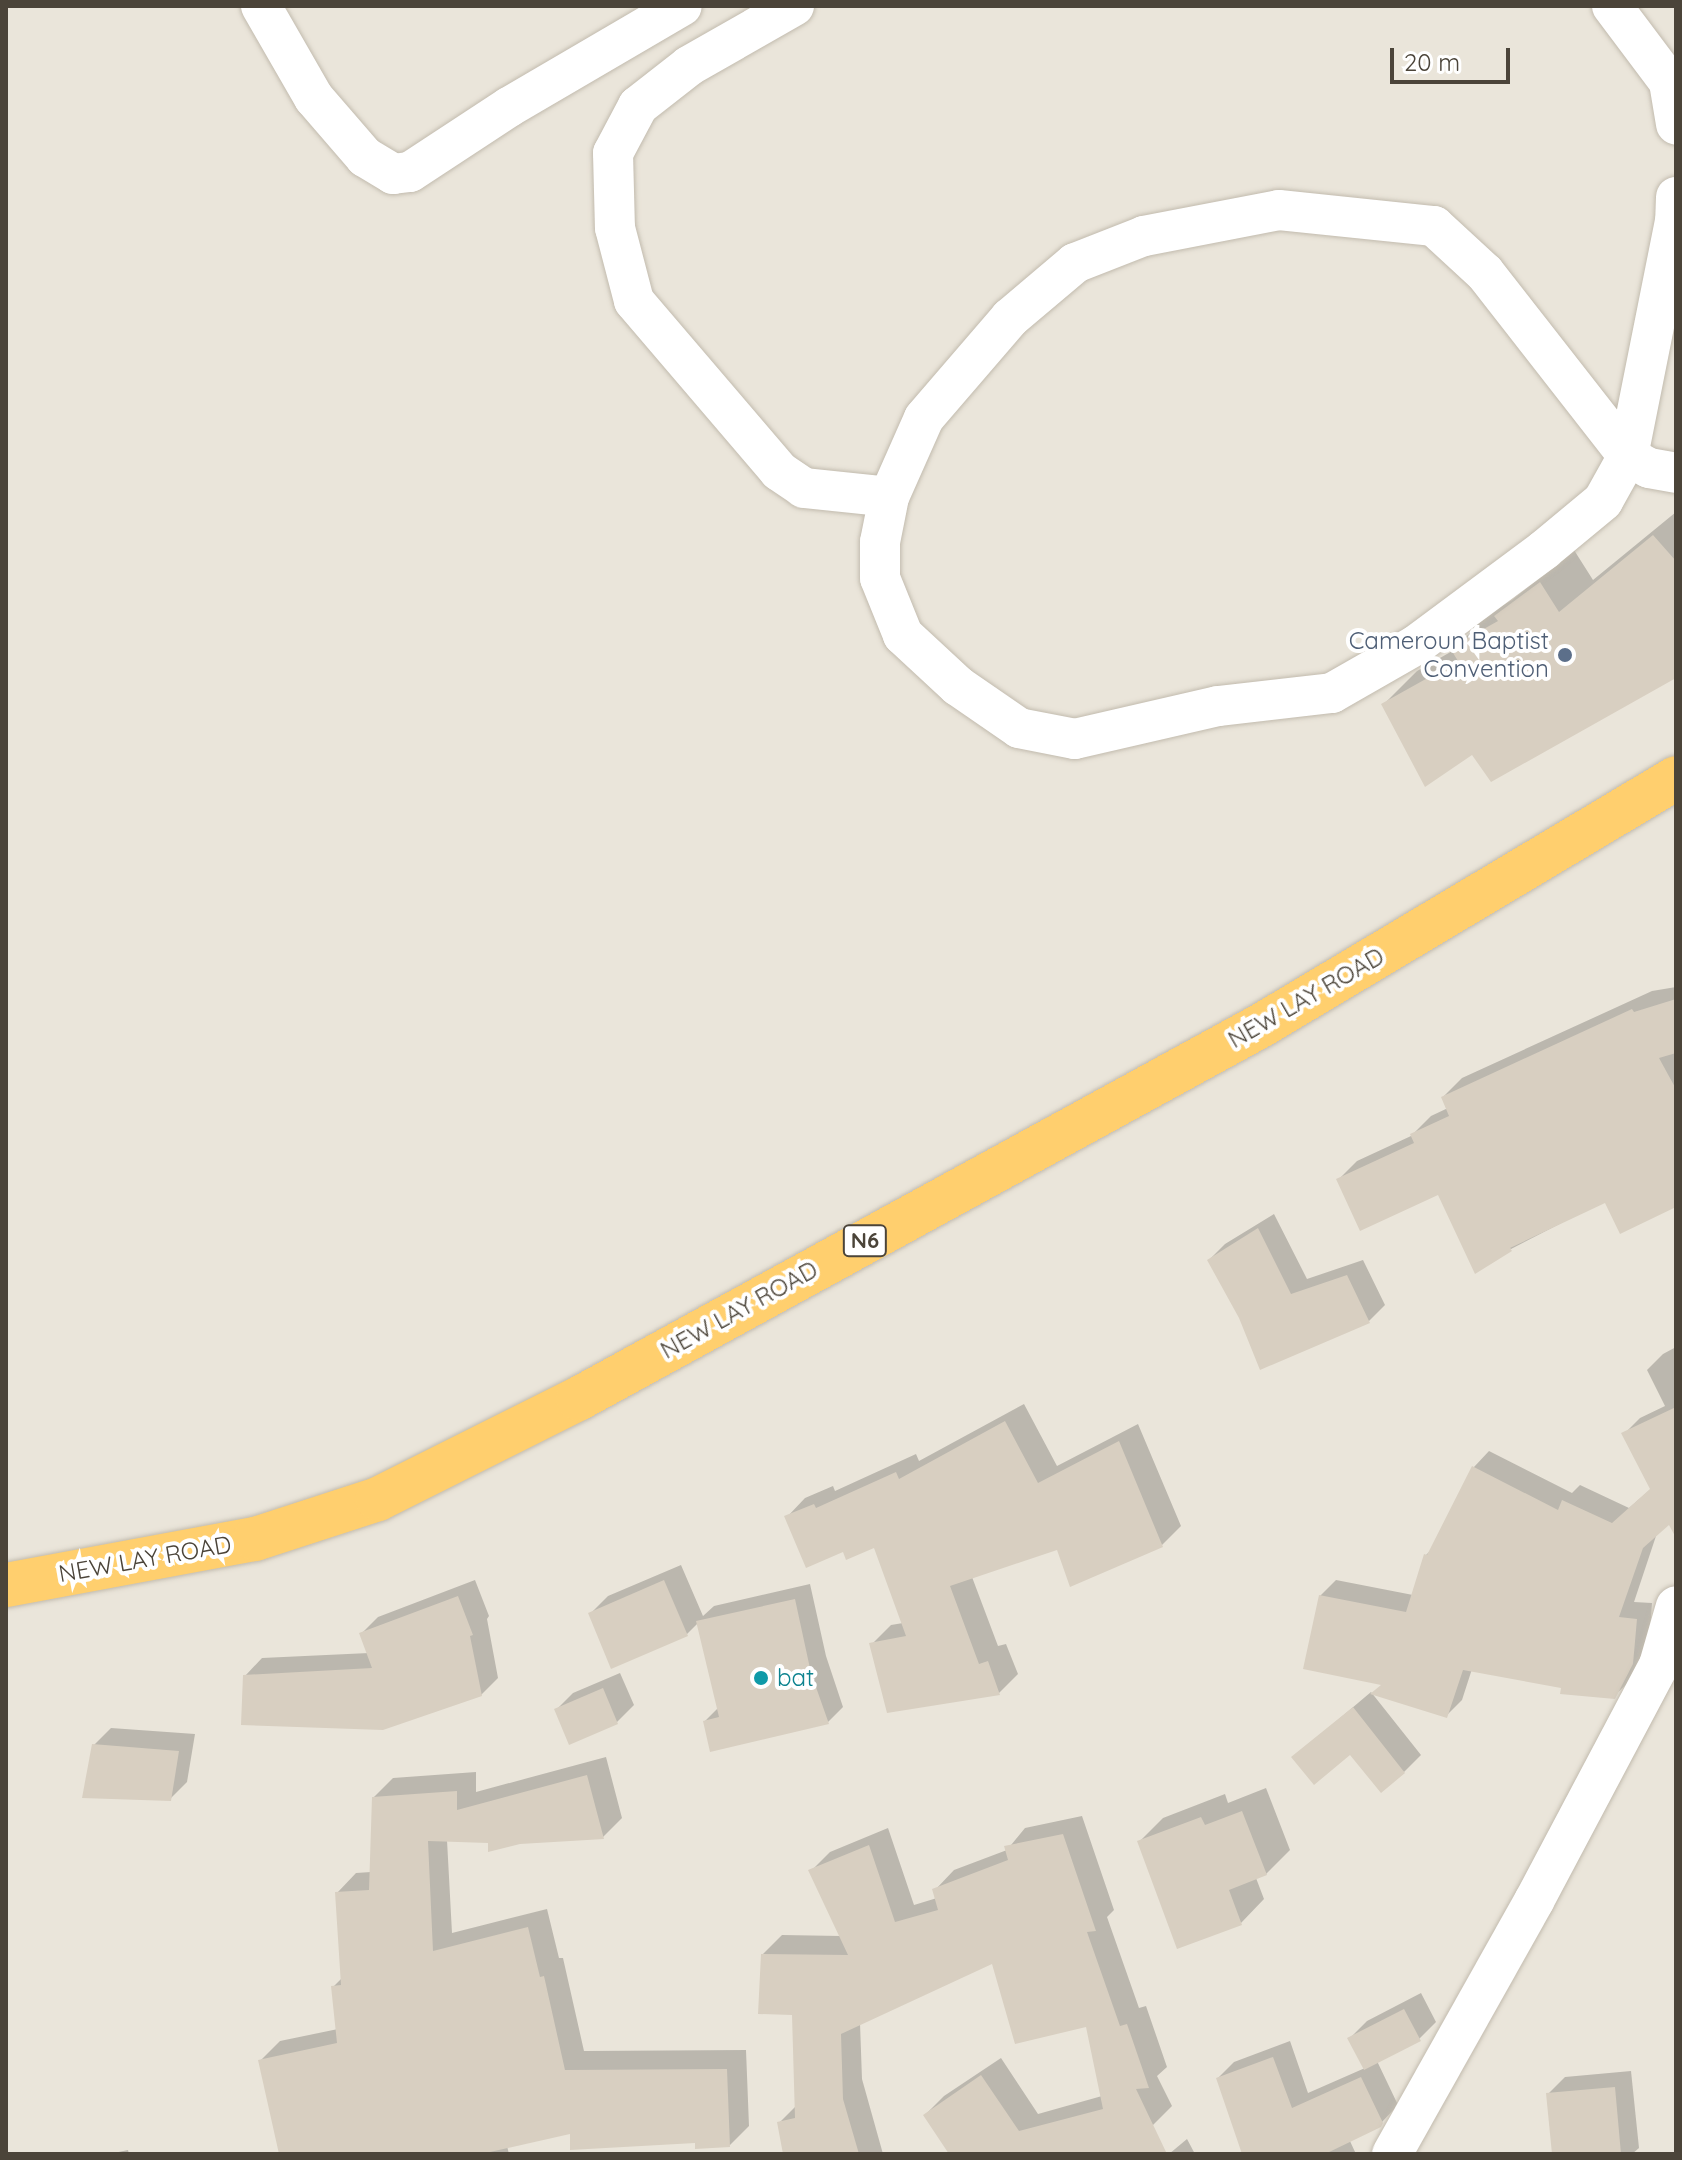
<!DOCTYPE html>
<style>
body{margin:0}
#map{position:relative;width:1682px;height:2160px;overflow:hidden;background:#f6f3ec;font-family:Quicksand,sans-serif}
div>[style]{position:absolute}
.residential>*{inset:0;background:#eae5da}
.shadow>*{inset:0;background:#0003}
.building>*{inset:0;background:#d8cfc1}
.roads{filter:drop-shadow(0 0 2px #c2bbae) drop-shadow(0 0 2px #c2bbae)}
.minor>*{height:40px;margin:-20px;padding:0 20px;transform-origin:20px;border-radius:20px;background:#fff}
.highway>*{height:44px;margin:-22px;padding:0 22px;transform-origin:22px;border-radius:22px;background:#ffcf6e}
.dots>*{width:22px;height:22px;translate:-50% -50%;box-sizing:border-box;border:4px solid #fff;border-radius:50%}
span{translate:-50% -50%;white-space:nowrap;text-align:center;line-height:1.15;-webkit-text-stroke:8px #fff;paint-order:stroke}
.shield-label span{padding:2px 6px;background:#fff;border:2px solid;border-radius:6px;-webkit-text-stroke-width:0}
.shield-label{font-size:22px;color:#4b4439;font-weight:700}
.service-label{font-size:24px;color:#4e5e75}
.right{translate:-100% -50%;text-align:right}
.street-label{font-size:24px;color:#4b4439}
.culture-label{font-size:24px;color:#0d838f}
.left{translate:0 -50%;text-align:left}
.frame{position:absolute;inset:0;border:8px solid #4b4439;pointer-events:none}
.scale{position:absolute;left:1390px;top:48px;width:120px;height:36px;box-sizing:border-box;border:4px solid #4b4439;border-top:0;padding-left:10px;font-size:24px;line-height:28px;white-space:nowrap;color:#4b4439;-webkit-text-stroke:6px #fff;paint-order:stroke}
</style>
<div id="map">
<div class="residential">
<div style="clip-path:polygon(6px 6px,1676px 6px,1676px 2154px,6px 2154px)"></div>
</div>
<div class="shadow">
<div style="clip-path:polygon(1676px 512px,1676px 676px,1492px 779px,1473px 752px,1383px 705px,1417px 671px,1454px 650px,1486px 615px,1512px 600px,1574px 550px,1593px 580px)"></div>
<div style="clip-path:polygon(1676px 987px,1676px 1205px,1606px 1200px,1511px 1249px,1439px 1193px,1338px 1180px,1357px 1161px,1411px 1136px,1431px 1116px,1448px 1108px,1443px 1097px,1462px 1078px,1652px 991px)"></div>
<div style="clip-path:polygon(1274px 1214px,1307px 1279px,1363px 1260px,1385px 1305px,1369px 1321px,1241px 1317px,1209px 1260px,1225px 1244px)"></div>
<div style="clip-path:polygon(1676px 1347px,1676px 1517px,1657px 1533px,1634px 1602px,1652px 1603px,1649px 1646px,1631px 1680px,1614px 1696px,1472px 1669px,1462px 1700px,1446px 1716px,1383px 1683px,1320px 1596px,1336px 1580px,1413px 1595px,1426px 1555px,1433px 1548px,1474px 1467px,1489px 1451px,1572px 1493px,1580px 1485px,1629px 1508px,1652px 1488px,1624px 1434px,1640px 1418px,1665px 1406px,1647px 1370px,1663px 1354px)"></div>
<div style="clip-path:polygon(1024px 1404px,1057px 1466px,1138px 1424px,1181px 1526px,1162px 1545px,1058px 1548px,972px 1577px,998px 1646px,1006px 1644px,1018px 1674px,999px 1693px,872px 1644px,891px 1625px,903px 1623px,875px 1545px,844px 1550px,787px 1517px,805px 1498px,833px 1486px,835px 1491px,916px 1454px,919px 1461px)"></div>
<div style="clip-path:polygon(681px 1565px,703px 1616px,714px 1606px,810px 1584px,826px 1656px,843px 1707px,828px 1722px,705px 1721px,718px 1708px,698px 1623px,687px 1634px,591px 1613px,608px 1596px)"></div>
<div style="clip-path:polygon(475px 1580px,489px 1616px,487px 1619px,498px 1678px,481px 1695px,245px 1676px,262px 1658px,369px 1653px,361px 1634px,378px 1617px)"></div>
<div style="clip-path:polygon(620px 1673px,634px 1705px,617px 1722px,556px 1710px,573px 1693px)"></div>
<div style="clip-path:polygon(1371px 1692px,1421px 1755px,1404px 1772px,1350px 1752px,1294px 1757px)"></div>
<div style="clip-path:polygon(111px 1728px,195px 1734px,187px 1782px,170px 1799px,94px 1745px)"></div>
<div style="clip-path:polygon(606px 1757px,622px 1818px,603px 1837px,447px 1840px,452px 1933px,547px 1909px,559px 1958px,563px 1958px,584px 2051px,746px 2050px,749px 2126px,730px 2145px,571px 2132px,507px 2146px,509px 2154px,281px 2154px,261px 2060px,280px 2041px,338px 2029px,333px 1987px,342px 1978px,337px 1893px,356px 1873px,371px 1872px,374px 1797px,393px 1778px,476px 1772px,476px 1792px)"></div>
<div style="clip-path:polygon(1266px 1788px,1290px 1850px,1266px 1874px,1256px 1878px,1264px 1899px,1241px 1923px,1139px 1842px,1163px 1818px,1225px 1794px,1228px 1803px)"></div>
<div style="clip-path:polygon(1082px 1816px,1114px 1910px,1107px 1917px,1139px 2008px,1146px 2006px,1167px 2067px,1157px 2076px,1172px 2106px,1153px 2125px,1099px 2154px,950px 2154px,925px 2115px,944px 2096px,1001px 2058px,1038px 2114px,1102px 2096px,1087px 2024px,993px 1961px,860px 2023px,862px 2079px,883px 2154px,785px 2154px,779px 2123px,797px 2105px,794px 2013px,763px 1954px,782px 1935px,841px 1936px,811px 1871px,830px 1852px,888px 1828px,914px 1905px,937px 1898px,935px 1890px,954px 1870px,1007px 1850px,1025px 1828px)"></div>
<div style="clip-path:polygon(1421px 1993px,1436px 2022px,1419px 2039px,1377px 2061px,1398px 2105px,1382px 2122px,1349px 2139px,1356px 2154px,1245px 2154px,1218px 2078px,1234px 2062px,1290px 2041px,1308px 2093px,1365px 2068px,1350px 2038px,1367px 2021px)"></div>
<div style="clip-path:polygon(1631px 2071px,1639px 2148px,1632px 2154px,1554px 2154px,1548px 2094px,1565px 2077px)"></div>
<div style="clip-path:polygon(1187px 2139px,1195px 2154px,1169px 2154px)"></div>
<div style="clip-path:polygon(128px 2150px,129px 2154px,109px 2154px)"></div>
</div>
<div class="building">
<div style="clip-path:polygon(1653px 535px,1676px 561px,1676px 678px,1491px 782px,1472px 755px,1425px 787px,1381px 704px,1458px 661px,1450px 648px,1498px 621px,1494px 616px,1540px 582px,1559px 612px)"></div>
<div style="clip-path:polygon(1676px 999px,1676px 1053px,1659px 1058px,1676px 1089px,1676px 1207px,1620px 1234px,1605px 1203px,1510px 1248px,1512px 1251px,1475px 1274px,1438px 1195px,1360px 1231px,1336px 1179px,1414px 1143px,1410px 1134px,1449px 1116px,1441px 1097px,1632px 1009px,1634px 1012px)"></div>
<div style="clip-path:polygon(1258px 1228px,1291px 1294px,1347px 1275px,1370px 1323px,1260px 1370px,1239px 1318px,1207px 1260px)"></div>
<div style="clip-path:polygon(1676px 1407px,1676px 1538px,1669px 1525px,1643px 1548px,1619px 1617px,1637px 1619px,1633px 1664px,1615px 1699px,1560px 1694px,1561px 1688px,1463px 1670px,1447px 1718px,1370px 1694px,1381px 1685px,1303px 1669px,1319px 1595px,1406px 1612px,1424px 1554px,1427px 1555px,1472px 1466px,1558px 1510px,1562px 1500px,1612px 1523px,1650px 1489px,1621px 1433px)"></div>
<div style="clip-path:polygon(1005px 1421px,1038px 1483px,1119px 1441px,1163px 1547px,1070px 1587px,1057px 1550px,950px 1586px,979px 1664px,988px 1661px,1000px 1695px,887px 1713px,869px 1643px,906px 1636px,874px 1548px,846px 1560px,843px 1552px,806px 1568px,784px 1516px,814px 1504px,816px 1508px,896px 1472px,899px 1479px)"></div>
<div style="clip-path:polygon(664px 1580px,688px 1636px,611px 1669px,588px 1613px)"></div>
<div style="clip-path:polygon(458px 1596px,473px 1635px,470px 1636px,482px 1696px,383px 1730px,241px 1725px,243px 1675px,372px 1668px,359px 1633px)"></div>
<div style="clip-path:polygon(795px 1599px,811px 1673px,829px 1724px,710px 1752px,703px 1721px,719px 1717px,696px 1621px)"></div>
<div style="clip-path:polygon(603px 1688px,618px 1724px,569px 1745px,554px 1709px)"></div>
<div style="clip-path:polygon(1353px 1707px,1405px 1773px,1381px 1793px,1350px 1755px,1314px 1785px,1291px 1757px)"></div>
<div style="clip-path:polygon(92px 1744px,179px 1751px,171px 1801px,82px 1798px)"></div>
<div style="clip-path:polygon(587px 1775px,604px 1839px,520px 1844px,488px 1852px,488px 1843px,428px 1841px,433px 1951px,528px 1927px,540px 1977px,544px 1976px,565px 2070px,727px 2069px,730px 2147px,695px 2149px,695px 2143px,570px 2150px,570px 2134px,481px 2154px,279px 2154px,258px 2060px,337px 2043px,331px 1986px,341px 1985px,335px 1892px,369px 1890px,372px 1797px,457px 1791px,457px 1810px)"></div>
<div style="clip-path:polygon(1242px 1811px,1267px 1875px,1229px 1890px,1242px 1925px,1177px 1949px,1137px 1841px,1201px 1817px,1205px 1825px)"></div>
<div style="clip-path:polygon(1063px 1834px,1096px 1931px,1087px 1932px,1120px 2026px,1127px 2024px,1149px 2088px,1136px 2089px,1167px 2154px,949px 2154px,923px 2115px,981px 2075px,1019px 2131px,1103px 2109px,1086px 2027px,1015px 2044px,992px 1964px,841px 2034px,843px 2099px,859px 2154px,783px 2154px,777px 2122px,795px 2118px,792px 2015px,758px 2014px,761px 1954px,848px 1955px,808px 1870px,869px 1845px,895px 1922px,938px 1910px,932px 1889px,1008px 1860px,1004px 1846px)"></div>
<div style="clip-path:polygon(1404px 2009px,1421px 2041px,1364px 2070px,1347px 2038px)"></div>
<div style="clip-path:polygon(1273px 2057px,1292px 2108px,1361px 2077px,1383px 2123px,1381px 2127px,1325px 2154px,1242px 2154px,1216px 2078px)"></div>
<div style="clip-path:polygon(1615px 2087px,1621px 2154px,1552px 2154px,1546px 2093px)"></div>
</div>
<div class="roads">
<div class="minor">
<div style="left:261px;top:6px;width:106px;rotate:60.1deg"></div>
<div style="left:314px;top:98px;width:78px;rotate:49.2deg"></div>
<div style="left:365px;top:157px;width:33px;rotate:31deg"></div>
<div style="left:393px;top:174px;width:17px;rotate:-7deg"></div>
<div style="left:410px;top:172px;width:118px;rotate:-33.3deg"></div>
<div style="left:509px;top:107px;width:200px;rotate:-30.3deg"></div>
<div style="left:794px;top:6px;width:121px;rotate:150.3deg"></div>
<div style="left:689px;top:66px;width:65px;rotate:141.9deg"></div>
<div style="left:638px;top:106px;width:53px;rotate:118deg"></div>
<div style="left:613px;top:153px;width:75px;rotate:88.5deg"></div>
<div style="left:615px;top:228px;width:75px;rotate:75.4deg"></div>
<div style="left:634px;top:301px;width:223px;rotate:49.5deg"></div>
<div style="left:779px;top:471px;width:30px;rotate:34deg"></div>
<div style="left:804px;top:488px;width:85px;rotate:6deg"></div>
<div style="left:1612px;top:6px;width:95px;rotate:53.1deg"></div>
<div style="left:1669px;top:82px;width:43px;rotate:80.5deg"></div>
<div style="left:1676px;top:197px;width:24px;rotate:92deg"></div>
<div style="left:1675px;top:221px;width:240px;rotate:101.3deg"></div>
<div style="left:1628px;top:456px;width:24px;rotate:30deg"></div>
<div style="left:1649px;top:468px;width:27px;rotate:10deg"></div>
<div style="left:1279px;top:210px;width:156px;rotate:5.9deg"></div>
<div style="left:1434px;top:226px;width:69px;rotate:42.7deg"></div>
<div style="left:1485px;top:273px;width:232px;rotate:52deg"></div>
<div style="left:1628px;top:456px;width:51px;rotate:119.1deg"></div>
<div style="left:1603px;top:501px;width:77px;rotate:140.3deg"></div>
<div style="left:1544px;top:550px;width:159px;rotate:143.4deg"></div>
<div style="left:1416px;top:645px;width:97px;rotate:150.3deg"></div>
<div style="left:1332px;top:693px;width:115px;rotate:173.5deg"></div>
<div style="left:1218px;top:706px;width:147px;rotate:167deg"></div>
<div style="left:1075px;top:739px;width:57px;rotate:-168.9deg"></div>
<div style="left:1019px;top:728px;width:74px;rotate:-145.5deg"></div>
<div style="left:958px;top:686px;width:75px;rotate:-137.2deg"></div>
<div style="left:903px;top:635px;width:61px;rotate:-112deg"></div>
<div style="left:880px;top:578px;width:36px;rotate:-90deg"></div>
<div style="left:880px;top:542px;width:46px;rotate:-78.7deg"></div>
<div style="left:889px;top:497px;width:86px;rotate:-66.1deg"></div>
<div style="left:924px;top:418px;width:132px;rotate:-49.3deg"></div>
<div style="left:1010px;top:318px;width:85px;rotate:-40.2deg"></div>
<div style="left:1075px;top:263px;width:74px;rotate:-21.4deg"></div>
<div style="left:1144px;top:236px;width:137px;rotate:-10.9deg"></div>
<div style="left:1392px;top:2154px;width:290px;rotate:-60.7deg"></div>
<div style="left:1534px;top:1901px;width:267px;rotate:-62.1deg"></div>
<div style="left:1659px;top:1665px;width:61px;rotate:-73.9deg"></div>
</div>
<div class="highway">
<div style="left:6px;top:1585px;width:253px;rotate:-10.5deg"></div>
<div style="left:255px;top:1539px;width:129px;rotate:-18deg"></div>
<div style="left:378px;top:1499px;width:224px;rotate:-26.6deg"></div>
<div style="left:578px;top:1399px;width:780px;rotate:-28.67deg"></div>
<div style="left:1262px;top:1025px;width:482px;rotate:-30.8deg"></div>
</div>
</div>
<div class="dots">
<div style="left:1565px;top:655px;background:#5c6f8a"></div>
<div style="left:761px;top:1678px;background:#0f9aa8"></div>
</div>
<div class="shield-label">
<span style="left:865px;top:1241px">N6</span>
</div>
<div class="service-label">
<span class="right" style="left:1549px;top:655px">Cameroun Baptist<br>Convention</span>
</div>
<div class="street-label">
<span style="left:1306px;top:998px;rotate:-30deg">NEW LAY ROAD</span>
<span style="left:739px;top:1310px;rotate:-29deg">NEW LAY ROAD</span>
<span style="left:145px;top:1559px;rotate:-10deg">NEW LAY ROAD</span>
</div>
<div class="culture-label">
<span class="left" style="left:777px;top:1678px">bat</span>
</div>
<div class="frame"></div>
<div class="scale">20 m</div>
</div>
